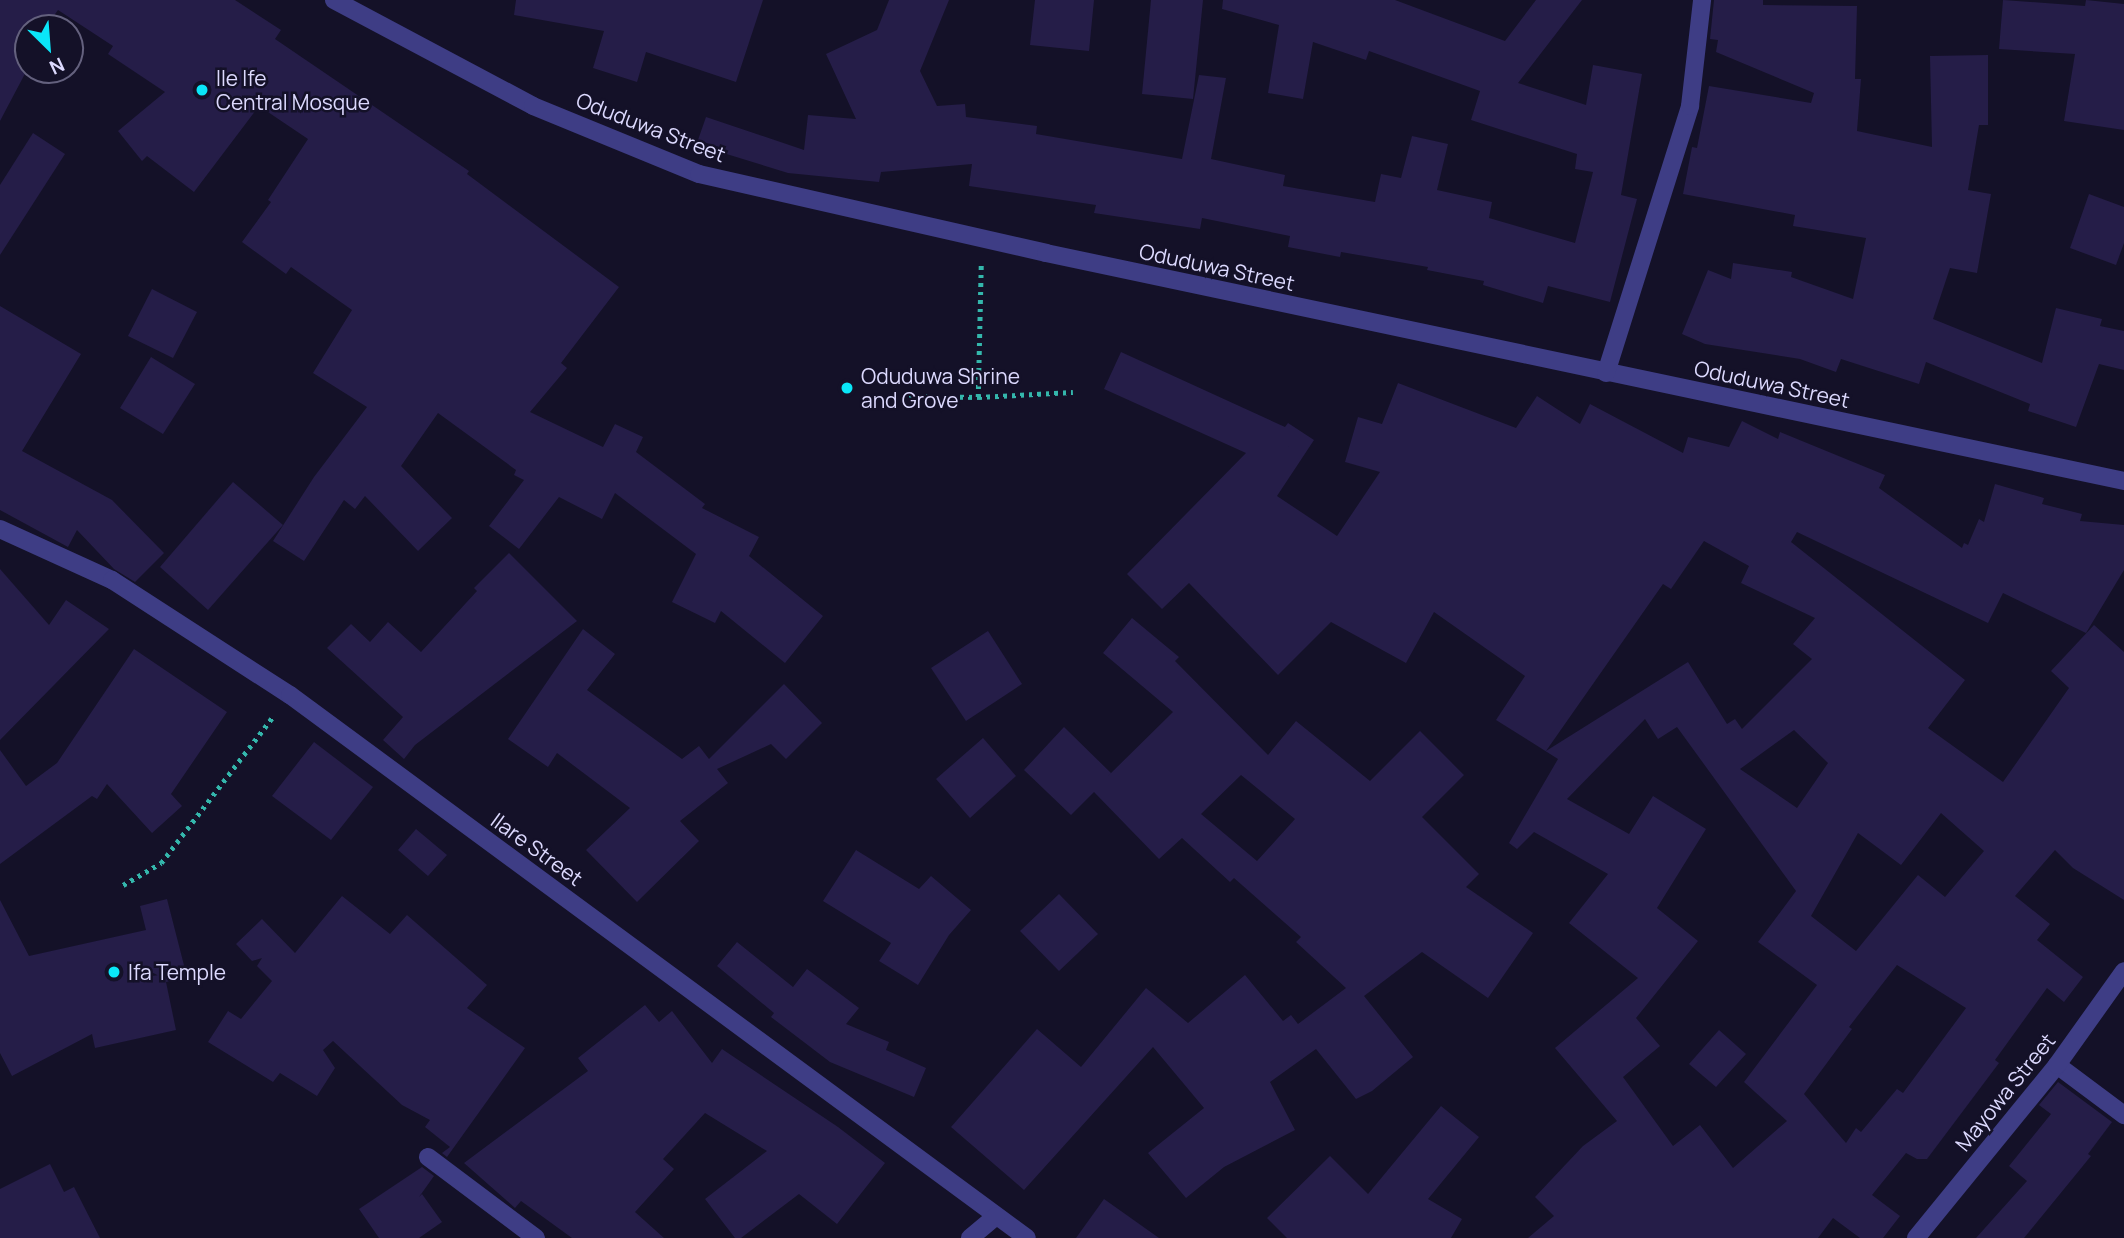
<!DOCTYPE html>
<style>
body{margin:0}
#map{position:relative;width:2124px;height:1238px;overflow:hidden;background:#141128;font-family:Manrope,sans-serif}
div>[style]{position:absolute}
.building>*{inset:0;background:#251d48}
.path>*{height:4.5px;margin-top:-2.25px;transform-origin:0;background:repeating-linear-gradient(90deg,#34b7ac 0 3.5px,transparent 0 8.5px)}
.minor>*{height:18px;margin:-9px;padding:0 9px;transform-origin:9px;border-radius:9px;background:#3e3d85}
.dots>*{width:19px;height:19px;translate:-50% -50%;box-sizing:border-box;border:4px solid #141128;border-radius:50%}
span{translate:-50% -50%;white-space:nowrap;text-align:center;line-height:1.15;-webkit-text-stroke:5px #141128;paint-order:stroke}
.poi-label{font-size:21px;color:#dcd9fe}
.left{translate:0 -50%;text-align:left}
.street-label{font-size:21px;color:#dcd9fe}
.north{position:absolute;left:14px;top:14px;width:70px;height:70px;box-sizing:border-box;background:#141128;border:2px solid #64617e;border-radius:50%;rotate:155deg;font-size:19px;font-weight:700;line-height:28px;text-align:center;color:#dcd9fe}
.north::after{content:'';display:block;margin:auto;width:24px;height:32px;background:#0ae6f8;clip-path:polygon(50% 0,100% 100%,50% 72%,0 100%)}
</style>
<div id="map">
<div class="building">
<div style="clip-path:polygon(0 0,235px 0,281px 30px,275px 39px,469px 171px,467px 174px,619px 287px,561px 363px,567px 368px,530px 412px,603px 447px,615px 424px,643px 437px,636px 452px,705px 504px,702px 508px,759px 537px,749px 556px,823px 616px,785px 663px,721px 611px,715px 623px,672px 602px,696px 554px,615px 493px,602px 519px,559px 497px,519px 549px,489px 526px,524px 480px,514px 475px,516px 470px,438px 413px,401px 466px,452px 518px,418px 551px,365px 496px,355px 509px,344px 500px,304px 561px,273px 541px,314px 477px,367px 407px,313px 373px,352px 310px,291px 267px,286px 274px,242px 242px,271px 202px,268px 200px,308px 139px,259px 106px,194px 192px,147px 156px,142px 161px,118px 131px,165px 92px,108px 54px,113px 46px,58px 10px,45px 28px,28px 28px,28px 68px,0 121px)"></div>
<div style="clip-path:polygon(516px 0,763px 0,736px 82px,646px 52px,637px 82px,593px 68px,604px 31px,514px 15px)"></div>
<div style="clip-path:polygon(889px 0,949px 0,920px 71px,937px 106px,965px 104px,966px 117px,1037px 126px,1036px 134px,1182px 159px,1199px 75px,1226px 78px,1211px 159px,1285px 175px,1283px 186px,1375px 202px,1381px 174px,1401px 178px,1412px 136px,1448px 144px,1437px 190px,1492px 202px,1489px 218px,1575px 243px,1593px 172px,1575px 169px,1577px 154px,1471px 120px,1480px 91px,1369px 51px,1366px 60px,1313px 42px,1303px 99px,1268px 93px,1279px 25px,1222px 9px,1223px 0,1395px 0,1505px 41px,1536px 0,1582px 0,1518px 83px,1586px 105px,1593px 65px,1642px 74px,1621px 195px,1637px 199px,1610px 302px,1548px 286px,1543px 303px,1483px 285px,1484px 281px,1427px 270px,1428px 267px,1341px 252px,1340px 257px,1288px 247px,1290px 236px,1202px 218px,1200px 229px,1094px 213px,1096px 205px,969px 186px,972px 164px,881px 172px,879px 182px,788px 173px,720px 152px,721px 148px,698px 140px,706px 117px,804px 150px,808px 115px,856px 119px,826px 54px,877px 30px)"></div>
<div style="clip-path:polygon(1035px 0,1094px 0,1089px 51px,1030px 45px)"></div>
<div style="clip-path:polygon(1151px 0,1203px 0,1193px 99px,1142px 94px)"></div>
<div style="clip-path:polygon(1714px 0,1763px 0,1763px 5px,1857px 6px,1855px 79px,1861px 79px,1857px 131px,1932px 147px,1930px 56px,1988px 55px,1988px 125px,1979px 125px,1968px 190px,1991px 194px,1977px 273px,1950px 268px,1933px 319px,2042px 363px,2056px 308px,2102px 319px,2100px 326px,2124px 331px,2124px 370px,2099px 364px,2076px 427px,2028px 411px,2030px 404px,1926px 362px,1919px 384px,1841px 359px,1836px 372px,1800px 359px,1705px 344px,1682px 334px,1708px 270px,1731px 279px,1733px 263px,1792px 272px,1791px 277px,1853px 299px,1866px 238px,1793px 226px,1795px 215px,1683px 194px,1692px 147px,1697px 148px,1709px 86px,1811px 103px,1814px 93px,1716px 52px,1718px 40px,1710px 39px)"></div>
<div style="clip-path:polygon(2003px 0,2085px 6px,2086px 0,2124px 4px,2124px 130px,2064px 121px,2075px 54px,1999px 49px)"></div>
<div style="clip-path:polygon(33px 133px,65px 154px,0 255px,0 185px)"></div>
<div style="clip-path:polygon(2089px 194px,2124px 207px,2124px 243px,2116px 265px,2070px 248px)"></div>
<div style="clip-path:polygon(152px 289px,197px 312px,173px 358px,128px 336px)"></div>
<div style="clip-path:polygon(0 306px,81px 354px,22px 451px,112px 500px,164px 553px,135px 582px,114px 569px,77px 530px,68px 547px,0 510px)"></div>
<div style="clip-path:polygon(evenodd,1121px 352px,1285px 427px,1288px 423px,1314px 440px,1277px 496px,1337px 536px,1380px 472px,1345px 462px,1358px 417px,1382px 424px,1398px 383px,1516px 428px,1537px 396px,1580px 424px,1590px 404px,1683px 453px,1688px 437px,1729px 447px,1742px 421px,1778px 439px,1780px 432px,1885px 475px,1879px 488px,1962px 548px,1964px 543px,1968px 545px,1979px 519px,1984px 522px,1995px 484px,2044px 498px,2042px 504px,2082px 514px,2080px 521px,2124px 525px,2124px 570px,2086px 633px,2003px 593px,1988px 623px,1797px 532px,1791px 542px,1965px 680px,1928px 728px,2003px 782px,2069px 688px,2051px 671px,2094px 625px,2124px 652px,2124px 900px,2073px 868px,2055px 850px,2015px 896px,2050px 924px,2037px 940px,2083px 977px,2064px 1002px,2047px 988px,1995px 1060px,1999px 1063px,1927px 1159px,1917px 1159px,1906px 1153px,1872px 1195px,1900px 1216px,1883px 1238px,1860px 1238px,1833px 1218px,1818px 1238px,1528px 1238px,1554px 1216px,1535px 1197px,1583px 1146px,1617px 1121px,1555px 1048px,1638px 978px,1569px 923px,1608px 874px,1534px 832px,1517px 849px,1509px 843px,1558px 759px,1496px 720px,1525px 676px,1434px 612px,1406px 663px,1331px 622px,1278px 675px,1189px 583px,1162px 609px,1127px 574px,1246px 453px,1104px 389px,1121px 352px,1704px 541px,1749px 566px,1741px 583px,1815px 618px,1793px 644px,1812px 659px,1742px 729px,1735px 719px,1727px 724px,1688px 662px,1546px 751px,1663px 584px,1671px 589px,1704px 541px,1121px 352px,1645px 719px,1658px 739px,1677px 727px,1796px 891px,1758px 942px,1817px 985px,1744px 1082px,1787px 1121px,1733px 1168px,1700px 1125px,1673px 1146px,1623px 1077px,1660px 1046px,1636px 1018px,1698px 941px,1657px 908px,1706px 829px,1653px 796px,1629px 834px,1567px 799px,1645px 719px,1121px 352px,1794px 730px,1828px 763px,1797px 808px,1740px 769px,1794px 730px,1121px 352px,1941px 813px,1984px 851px,1945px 897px,1918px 875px,1856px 951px,1811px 916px,1858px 833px,1901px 865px,1941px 813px,1121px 352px,1897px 965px,1966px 1008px,1903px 1093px,1897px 1089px,1861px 1132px,1856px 1128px,1846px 1143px,1804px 1094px,1852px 1029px,1849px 1027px,1897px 965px)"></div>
<div style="clip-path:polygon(151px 357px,195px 384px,163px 434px,120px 408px)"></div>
<div style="clip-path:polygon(233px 482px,283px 525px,208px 610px,160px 567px)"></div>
<div style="clip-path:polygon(509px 553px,577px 621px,415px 745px,404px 759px,383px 740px,403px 717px,327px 648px,351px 624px,370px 642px,388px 622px,421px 652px,477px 591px,474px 588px)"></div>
<div style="clip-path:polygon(0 569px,49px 625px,66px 600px,109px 629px,0 740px)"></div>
<div style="clip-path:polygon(evenodd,1132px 618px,1179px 657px,1175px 661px,1268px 755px,1296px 721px,1370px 781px,1420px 731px,1464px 775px,1422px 817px,1479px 874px,1466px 887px,1533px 933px,1488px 998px,1422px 952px,1364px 996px,1413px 1057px,1372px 1091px,1356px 1099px,1316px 1049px,1270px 1082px,1295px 1130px,1224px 1167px,1186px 1198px,1148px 1153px,1204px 1108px,1153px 1047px,1024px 1190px,951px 1127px,1037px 1029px,1081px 1067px,1146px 988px,1188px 1023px,1245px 975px,1283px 1021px,1291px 1015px,1298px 1024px,1346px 988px,1296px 942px,1301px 937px,1234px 878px,1230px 882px,1182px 838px,1159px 859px,1094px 792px,1071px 815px,1024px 770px,1064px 727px,1111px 773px,1107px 777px,1173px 712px,1103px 653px,1132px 618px,1241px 775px,1295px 819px,1257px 861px,1201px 814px,1241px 775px)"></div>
<div style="clip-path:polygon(583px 629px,615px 654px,587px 690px,682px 759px,699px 746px,709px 759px,784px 684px,822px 723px,786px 759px,771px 744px,717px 769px,728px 783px,680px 821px,699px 841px,637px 902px,586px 850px,630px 808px,557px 753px,548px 767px,508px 739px)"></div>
<div style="clip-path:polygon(988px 631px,1022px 684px,966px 721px,931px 668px)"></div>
<div style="clip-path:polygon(134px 649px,227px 712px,171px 794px,182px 806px,152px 833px,107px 784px,97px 799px,92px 796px,0 864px,0 750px,26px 786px,57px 763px)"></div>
<div style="clip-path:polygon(983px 738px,1016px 776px,970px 818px,936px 779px)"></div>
<div style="clip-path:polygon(314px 742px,373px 787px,331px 840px,272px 796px)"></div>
<div style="clip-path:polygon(416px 829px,447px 855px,428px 876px,398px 850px)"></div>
<div style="clip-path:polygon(856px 850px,919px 889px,931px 876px,971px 910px,949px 935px,918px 985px,879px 961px,891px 943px,823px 901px)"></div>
<div style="clip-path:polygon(1059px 894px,1098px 934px,1059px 971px,1020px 931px)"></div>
<div style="clip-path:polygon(342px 896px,390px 934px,407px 915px,487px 985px,467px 1008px,525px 1048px,447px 1157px,442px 1153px,450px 1147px,425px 1127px,430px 1120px,402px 1105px,333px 1041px,323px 1050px,335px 1068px,317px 1096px,280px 1073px,273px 1082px,208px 1042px,228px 1011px,241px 1019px,272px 981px,257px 966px,262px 958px,252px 961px,236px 944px,262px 919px,295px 953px)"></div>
<div style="clip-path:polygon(167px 899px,187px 977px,166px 982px,176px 1030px,95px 1048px,92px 1034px,12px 1076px,0 1053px,0 900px,29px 956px,146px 930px,140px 906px)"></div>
<div style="clip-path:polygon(737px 942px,793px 987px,807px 969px,859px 1008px,846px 1024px,889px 1042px,886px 1050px,926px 1068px,914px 1097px,830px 1062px,771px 1017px,774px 1013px,717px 966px)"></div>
<div style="clip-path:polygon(645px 1005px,659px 1022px,672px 1011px,712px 1063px,722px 1049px,838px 1127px,885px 1163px,837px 1224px,799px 1194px,741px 1238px,735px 1238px,705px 1199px,767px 1151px,705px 1113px,663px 1159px,674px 1169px,635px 1212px,664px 1238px,572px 1238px,521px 1201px,515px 1208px,464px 1163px,588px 1071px,578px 1058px)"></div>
<div style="clip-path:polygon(1719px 1030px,1746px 1054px,1716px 1087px,1689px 1064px)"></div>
<div style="clip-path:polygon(2058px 1082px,2112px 1122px,2088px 1154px,2091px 1156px,2024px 1238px,1976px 1238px,2027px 1181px,2009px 1166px,2051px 1114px,2039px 1105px)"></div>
<div style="clip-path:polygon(1441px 1106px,1479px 1137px,1428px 1199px,1462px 1219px,1451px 1238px,1287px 1238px,1267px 1218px,1330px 1156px,1368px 1194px)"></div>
<div style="clip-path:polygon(50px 1164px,64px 1192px,74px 1187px,100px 1238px,0 1238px,0 1189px)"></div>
<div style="clip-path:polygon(422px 1167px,434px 1176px,419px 1197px,422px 1194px,442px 1222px,419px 1238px,379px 1238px,359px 1209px)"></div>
<div style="clip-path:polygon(1104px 1199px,1159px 1238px,1076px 1238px)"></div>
</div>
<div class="path">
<div style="left:909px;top:396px;width:69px;rotate:0.8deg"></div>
<div style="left:978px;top:397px;width:95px;rotate:-3deg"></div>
<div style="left:978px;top:397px;width:133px;rotate:-88.7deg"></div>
<div style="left:123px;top:885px;width:44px;rotate:-30.1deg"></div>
<div style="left:161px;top:863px;width:186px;rotate:-52.6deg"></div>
</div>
<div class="minor">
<div style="left:334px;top:0;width:225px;rotate:28deg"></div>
<div style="left:533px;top:106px;width:179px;rotate:22.3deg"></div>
<div style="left:699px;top:174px;width:356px;rotate:12.8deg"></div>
<div style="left:1046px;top:253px;width:1102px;rotate:11.94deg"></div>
<div style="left:1606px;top:373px;width:280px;rotate:-72.5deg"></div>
<div style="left:1690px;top:106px;width:107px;rotate:-83.5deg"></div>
<div style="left:0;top:529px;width:123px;rotate:24.5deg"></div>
<div style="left:112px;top:580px;width:212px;rotate:32.9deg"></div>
<div style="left:290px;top:695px;width:915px;rotate:36.38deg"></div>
<div style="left:2057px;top:1065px;width:84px;rotate:36.7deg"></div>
<div style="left:428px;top:1157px;width:135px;rotate:36.9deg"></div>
<div style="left:970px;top:1238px;width:34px;rotate:-40deg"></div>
<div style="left:1916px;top:1238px;width:223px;rotate:-50.8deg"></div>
<div style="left:2057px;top:1065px;width:115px;rotate:-54.5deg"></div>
</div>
<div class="dots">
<div style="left:202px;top:90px;background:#0ae6f8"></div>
<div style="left:847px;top:388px;background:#0ae6f8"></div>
<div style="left:114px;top:972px;background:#0ae6f8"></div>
</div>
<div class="poi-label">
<span class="left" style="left:216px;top:90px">Ile Ife<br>Central Mosque</span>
<span class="left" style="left:861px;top:388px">Oduduwa Shrine<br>and Grove</span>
<span class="left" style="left:128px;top:972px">Ifa Temple</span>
</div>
<div class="street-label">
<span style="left:651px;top:127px;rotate:21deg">Oduduwa Street</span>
<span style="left:1217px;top:267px;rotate:12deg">Oduduwa Street</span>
<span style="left:1772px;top:384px;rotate:12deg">Oduduwa Street</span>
<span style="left:537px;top:849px;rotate:36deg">Ilare Street</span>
<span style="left:2005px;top:1092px;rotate:-51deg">Mayowa Street</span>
</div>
<div class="north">N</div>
</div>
